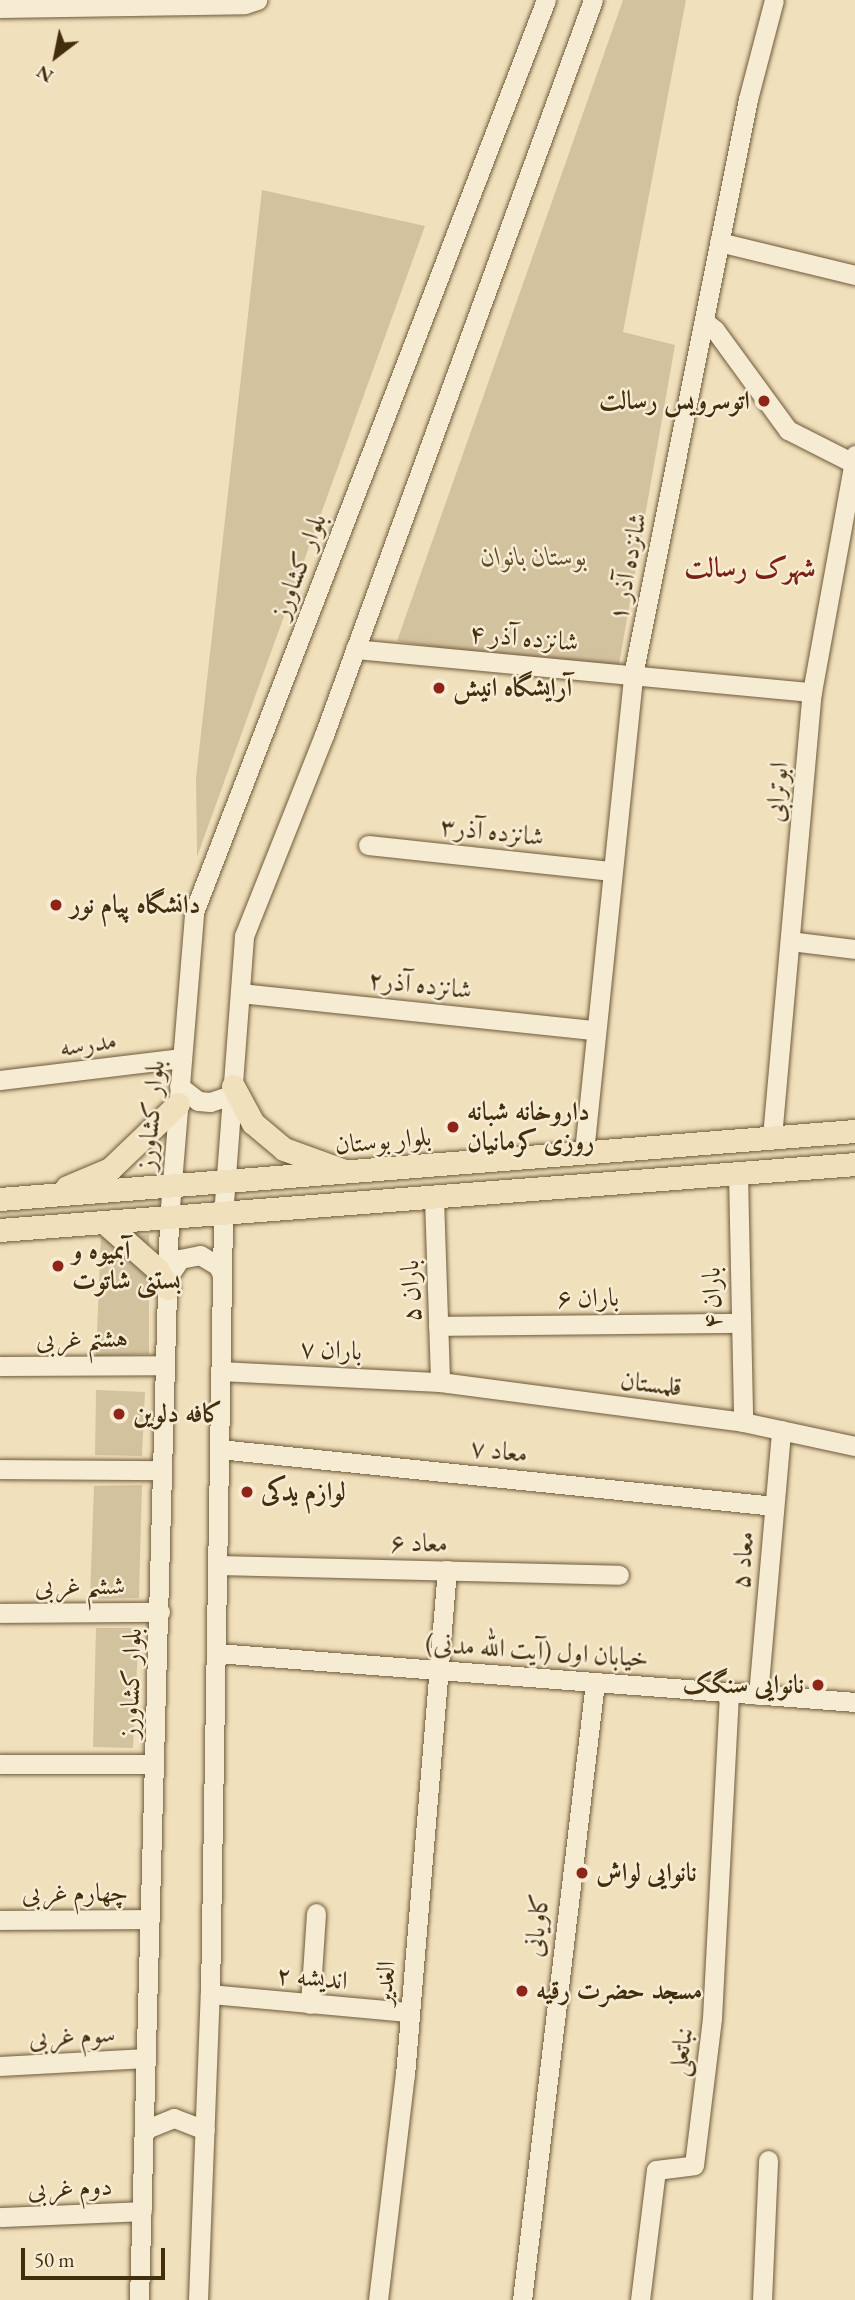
<!DOCTYPE html>
<meta charset="utf-8">
<style>
body{margin:0}
#map{position:relative;width:855px;height:2300px;overflow:hidden;background:#f1e0bc;font-family:"EB Garamond",Amiri,serif}
div>[style]{position:absolute}
.green>*{inset:0;background:#d3c29e}
.roads{filter:drop-shadow(0 0 2px #6e5a39) drop-shadow(0 0 2px #6e5a39)}
.minor>*{height:19px;margin:-9.5px;padding:0 9.5px;transform-origin:9.5px;border-radius:9.5px;background:#f6ebd3}
.major>*{height:23px;margin:-11.5px;padding:0 11.5px;transform-origin:11.5px;border-radius:11.5px;background:#f1e0bc}
.dots>*{width:19px;height:19px;translate:-50% -50%;box-sizing:border-box;border:4px solid #f6ebd3;border-radius:50%}
span{translate:-50% -50%;white-space:nowrap;text-align:center;line-height:1.15;-webkit-text-stroke:5px #f6ebd3;paint-order:stroke}
.poi-label{font-size:26px;color:#422d0d;font-weight:700}
.right{translate:-100% -50%;text-align:right}
.left{translate:0 -50%;text-align:left}
.park-label{font-size:26px;color:#5f4b2a;font-style:italic}
.street-label{font-size:26px;color:#422d0d}
.neighbourhood-label{font-size:28px;color:#7a1f14;font-weight:700}
.north{position:absolute;left:21px;top:21px;width:70px;height:70px;-webkit-text-stroke:5px #f6ebd3;paint-order:stroke;rotate:212deg;font-size:19px;font-weight:700;line-height:28px;text-align:center;color:#422d0d}
.north::after{content:'';display:block;margin:auto;width:24px;height:32px;background:#422d0d;clip-path:polygon(50% 0,100% 100%,50% 72%,0 100%)}
.scale{position:absolute;left:21px;top:2248px;width:144px;height:32px;box-sizing:border-box;border:4px solid #422d0d;border-top:0;padding-left:9px;font-size:21px;line-height:24px;white-space:nowrap;color:#422d0d;-webkit-text-stroke:5px #f6ebd3;paint-order:stroke}
</style>
<div id="map">
<div class="green">
<div style="clip-path:polygon(623px 0,686px 0,623px 332px,675px 345px,617px 676px,397px 641px)"></div>
<div style="clip-path:polygon(262px 190px,425px 226px,197px 857px,196px 778px)"></div>
<div style="clip-path:polygon(149px 1235px,149px 1354px,96px 1356px,101px 1237px)"></div>
<div style="clip-path:polygon(96px 1390px,145px 1392px,142px 1456px,95px 1455px)"></div>
<div style="clip-path:polygon(142px 1485px,139px 1598px,90px 1599px,94px 1486px)"></div>
<div style="clip-path:polygon(96px 1628px,139px 1628px,133px 1748px,93px 1747px)"></div>
</div>
<div class="roads">
<div class="minor">
<div style="left:0;top:8px;width:245px;rotate:-0.9deg"></div>
<div style="left:245px;top:4px;width:13px;rotate:-18deg"></div>
<div style="left:719px;top:242px;width:140px;rotate:13.6deg"></div>
<div style="left:705px;top:322px;width:13px;rotate:39deg"></div>
<div style="left:715px;top:330px;width:124px;rotate:53.9deg"></div>
<div style="left:788px;top:430px;width:73px;rotate:26.9deg"></div>
<div style="left:355px;top:649px;width:459px;rotate:5.4deg"></div>
<div style="left:368px;top:845px;width:243px;rotate:6.1deg"></div>
<div style="left:790px;top:941px;width:65px;rotate:7deg"></div>
<div style="left:240px;top:993px;width:357px;rotate:6deg"></div>
<div style="left:0;top:1080px;width:183px;rotate:-6.9deg"></div>
<div style="left:179px;top:1086px;width:24px;rotate:38deg"></div>
<div style="left:198px;top:1101px;width:12px;rotate:5deg"></div>
<div style="left:210px;top:1102px;width:23px;rotate:-18deg"></div>
<div style="left:772px;top:1137px;width:447px;rotate:-84.9deg"></div>
<div style="left:812px;top:692px;width:241px;rotate:-79.7deg"></div>
<div style="left:584px;top:1152px;width:480px;rotate:-84.1deg"></div>
<div style="left:633px;top:675px;width:587px;rotate:-78.71deg"></div>
<div style="left:748px;top:99px;width:102px;rotate:-75.3deg"></div>
<div style="left:738px;top:1173px;width:249px;rotate:88.8deg"></div>
<div style="left:434px;top:1198px;width:184px;rotate:88.1deg"></div>
<div style="left:168px;top:1277px;width:22px;rotate:-56deg"></div>
<div style="left:180px;top:1259px;width:20px;rotate:-11deg"></div>
<div style="left:200px;top:1255px;width:21px;rotate:31deg"></div>
<div style="left:218px;top:1266px;width:10px;rotate:66deg"></div>
<div style="left:438px;top:1326px;width:300px;rotate:-0.6deg"></div>
<div style="left:0;top:1366px;width:165px;rotate:-0.3deg"></div>
<div style="left:220px;top:1371px;width:220px;rotate:2.9deg"></div>
<div style="left:440px;top:1382px;width:306px;rotate:7.5deg"></div>
<div style="left:743px;top:1422px;width:115px;rotate:12.1deg"></div>
<div style="left:219px;top:1449px;width:558px;rotate:5.86deg"></div>
<div style="left:0;top:1469px;width:162px;rotate:0.4deg"></div>
<div style="left:217px;top:1565px;width:402px;rotate:1.4deg"></div>
<div style="left:0;top:1613px;width:160px;rotate:-0.4deg"></div>
<div style="left:216px;top:1653px;width:641px;rotate:4.38deg"></div>
<div style="left:758px;top:1695px;width:266px;rotate:-85deg"></div>
<div style="left:0;top:1764px;width:154px"></div>
<div style="left:0;top:1920px;width:150px;rotate:-0.4deg"></div>
<div style="left:210px;top:1994px;width:200px;rotate:5.2deg"></div>
<div style="left:310px;top:2004px;width:91px;rotate:-86.2deg"></div>
<div style="left:0;top:2066px;width:146px;rotate:-3.1deg"></div>
<div style="left:144px;top:2130px;width:32px;rotate:-22deg"></div>
<div style="left:174px;top:2118px;width:33px;rotate:21deg"></div>
<div style="left:0;top:2217px;width:142px;rotate:-2.4deg"></div>
<div style="left:139px;top:2300px;width:1081px;rotate:-88.41deg"></div>
<div style="left:169px;top:1219px;width:308px;rotate:-85.3deg"></div>
<div style="left:194px;top:912px;width:978px;rotate:-68.9deg"></div>
<div style="left:198px;top:2300px;width:306px;rotate:-87.8deg"></div>
<div style="left:210px;top:1994px;width:778px;rotate:-89.04deg"></div>
<div style="left:223px;top:1216px;width:281px;rotate:-85.7deg"></div>
<div style="left:244px;top:936px;width:216px;rotate:-68.3deg"></div>
<div style="left:324px;top:735px;width:783px;rotate:-69.9deg"></div>
<div style="left:378px;top:2300px;width:227px;rotate:-83.2deg"></div>
<div style="left:405px;top:2075px;width:507px;rotate:-85.25deg"></div>
<div style="left:522px;top:2300px;width:622px;rotate:-83.26deg"></div>
<div style="left:640px;top:2300px;width:131px;rotate:-83deg"></div>
<div style="left:656px;top:2170px;width:38px;rotate:-7deg"></div>
<div style="left:694px;top:2165px;width:148px;rotate:-83deg"></div>
<div style="left:712px;top:2018px;width:326px;rotate:-87deg"></div>
<div style="left:762px;top:2300px;width:140px;rotate:-87.5deg"></div>
</div>
<div class="major">
<div style="left:233px;top:1086px;width:42px;rotate:61.6deg"></div>
<div style="left:253px;top:1123px;width:40px;rotate:40deg"></div>
<div style="left:284px;top:1149px;width:62px;rotate:19.9deg"></div>
<div style="left:67px;top:1187px;width:47px;rotate:-22.7deg"></div>
<div style="left:110px;top:1169px;width:94px;rotate:-43.7deg"></div>
<div style="left:0;top:1199px;width:858px;rotate:-4.55deg"></div>
<div style="left:105px;top:1223px;width:69px;rotate:41.5deg"></div>
<div style="left:157px;top:1269px;width:22px;rotate:60deg"></div>
<div style="left:0;top:1230px;width:858px;rotate:-4.41deg"></div>
</div>
</div>
<div class="dots">
<div style="left:764px;top:401px;background:#8f2418"></div>
<div style="left:439px;top:688px;background:#8f2418"></div>
<div style="left:56px;top:905px;background:#8f2418"></div>
<div style="left:453px;top:1127px;background:#8f2418"></div>
<div style="left:58px;top:1266px;background:#8f2418"></div>
<div style="left:119px;top:1414px;background:#8f2418"></div>
<div style="left:247px;top:1492px;background:#8f2418"></div>
<div style="left:818px;top:1685px;background:#8f2418"></div>
<div style="left:582px;top:1873px;background:#8f2418"></div>
<div style="left:522px;top:1991px;background:#8f2418"></div>
</div>
<div class="poi-label">
<span class="right" style="left:750px;top:401px">اتوسرویس رسالت</span>
<span class="left" style="left:453px;top:688px">آرایشگاه انیش</span>
<span class="left" style="left:70px;top:905px">دانشگاه پیام نور</span>
<span class="left" style="left:467px;top:1127px">داروخانه شبانه<br>روزی کرمانیان</span>
<span class="left" style="left:72px;top:1266px">آبمیوه و<br>بستنی شاتوت</span>
<span class="left" style="left:133px;top:1414px">کافه دلوین</span>
<span class="left" style="left:261px;top:1492px">لوازم یدکی</span>
<span class="right" style="left:804px;top:1685px">نانوایی سنگک</span>
<span class="left" style="left:596px;top:1873px">نانوایی لواش</span>
<span class="left" style="left:536px;top:1991px">مسجد حضرت رقیه</span>
</div>
<div class="park-label">
<span style="left:534px;top:557px">بوستان بانوان</span>
</div>
<div class="street-label">
<span style="left:299px;top:566px;rotate:-69deg">بلوار کشاورز</span>
<span style="left:628px;top:567px;rotate:-79deg">شانزده آذر ۱</span>
<span style="left:524px;top:638px;rotate:5deg">شانزده آذر ۴</span>
<span style="left:777px;top:792px;rotate:-85deg">ابوترابی</span>
<span style="left:492px;top:832px;rotate:6deg">شانزده آذر۳</span>
<span style="left:420px;top:985px;rotate:6deg">شانزده آذر۲</span>
<span style="left:88px;top:1044px;rotate:-8deg">مدرسه</span>
<span style="left:151px;top:1115px;rotate:-85deg">بلوار کشاورز</span>
<span style="left:383px;top:1141px;rotate:-5deg">بلوار بوستان</span>
<span style="left:411px;top:1291px;rotate:-92deg">باران ۵</span>
<span style="left:588px;top:1298px;rotate:-1deg">باران ۶</span>
<span style="left:712px;top:1298px;rotate:-91deg">باران ۴</span>
<span style="left:82px;top:1339px;rotate:-1deg">هشتم غربی</span>
<span style="left:331px;top:1350px;rotate:3deg">باران ۷</span>
<span style="left:651px;top:1384px;rotate:7deg">قلمستان</span>
<span style="left:499px;top:1451px;rotate:6deg">معاد ۷</span>
<span style="left:419px;top:1543px;rotate:1deg">معاد ۶</span>
<span style="left:743px;top:1560px;rotate:-85deg">معاد ۵</span>
<span style="left:80px;top:1586px">ششم غربی</span>
<span style="left:537px;top:1651px;rotate:4deg">خیابان اول (آیت الله مدنی)</span>
<span style="left:131px;top:1683px;rotate:-88deg">بلوار کشاورز</span>
<span style="left:75px;top:1893px">چهارم غربی</span>
<span style="left:537px;top:1925px;rotate:-83deg">کاویانی</span>
<span style="left:312px;top:1978px;rotate:5deg">اندیشه ۲</span>
<span style="left:385px;top:1983px;rotate:-85deg">الغدیر</span>
<span style="left:72px;top:2036px;rotate:-3deg">سوم غربی</span>
<span style="left:681px;top:2052px;rotate:-83deg">نباتعلی</span>
<span style="left:70px;top:2188px;rotate:-2deg">دوم غربی</span>
</div>
<div class="neighbourhood-label">
<span style="left:750px;top:567px">شهرک رسالت</span>
</div>
<div class="north">N</div>
<div class="scale">50 m</div>
</div>
